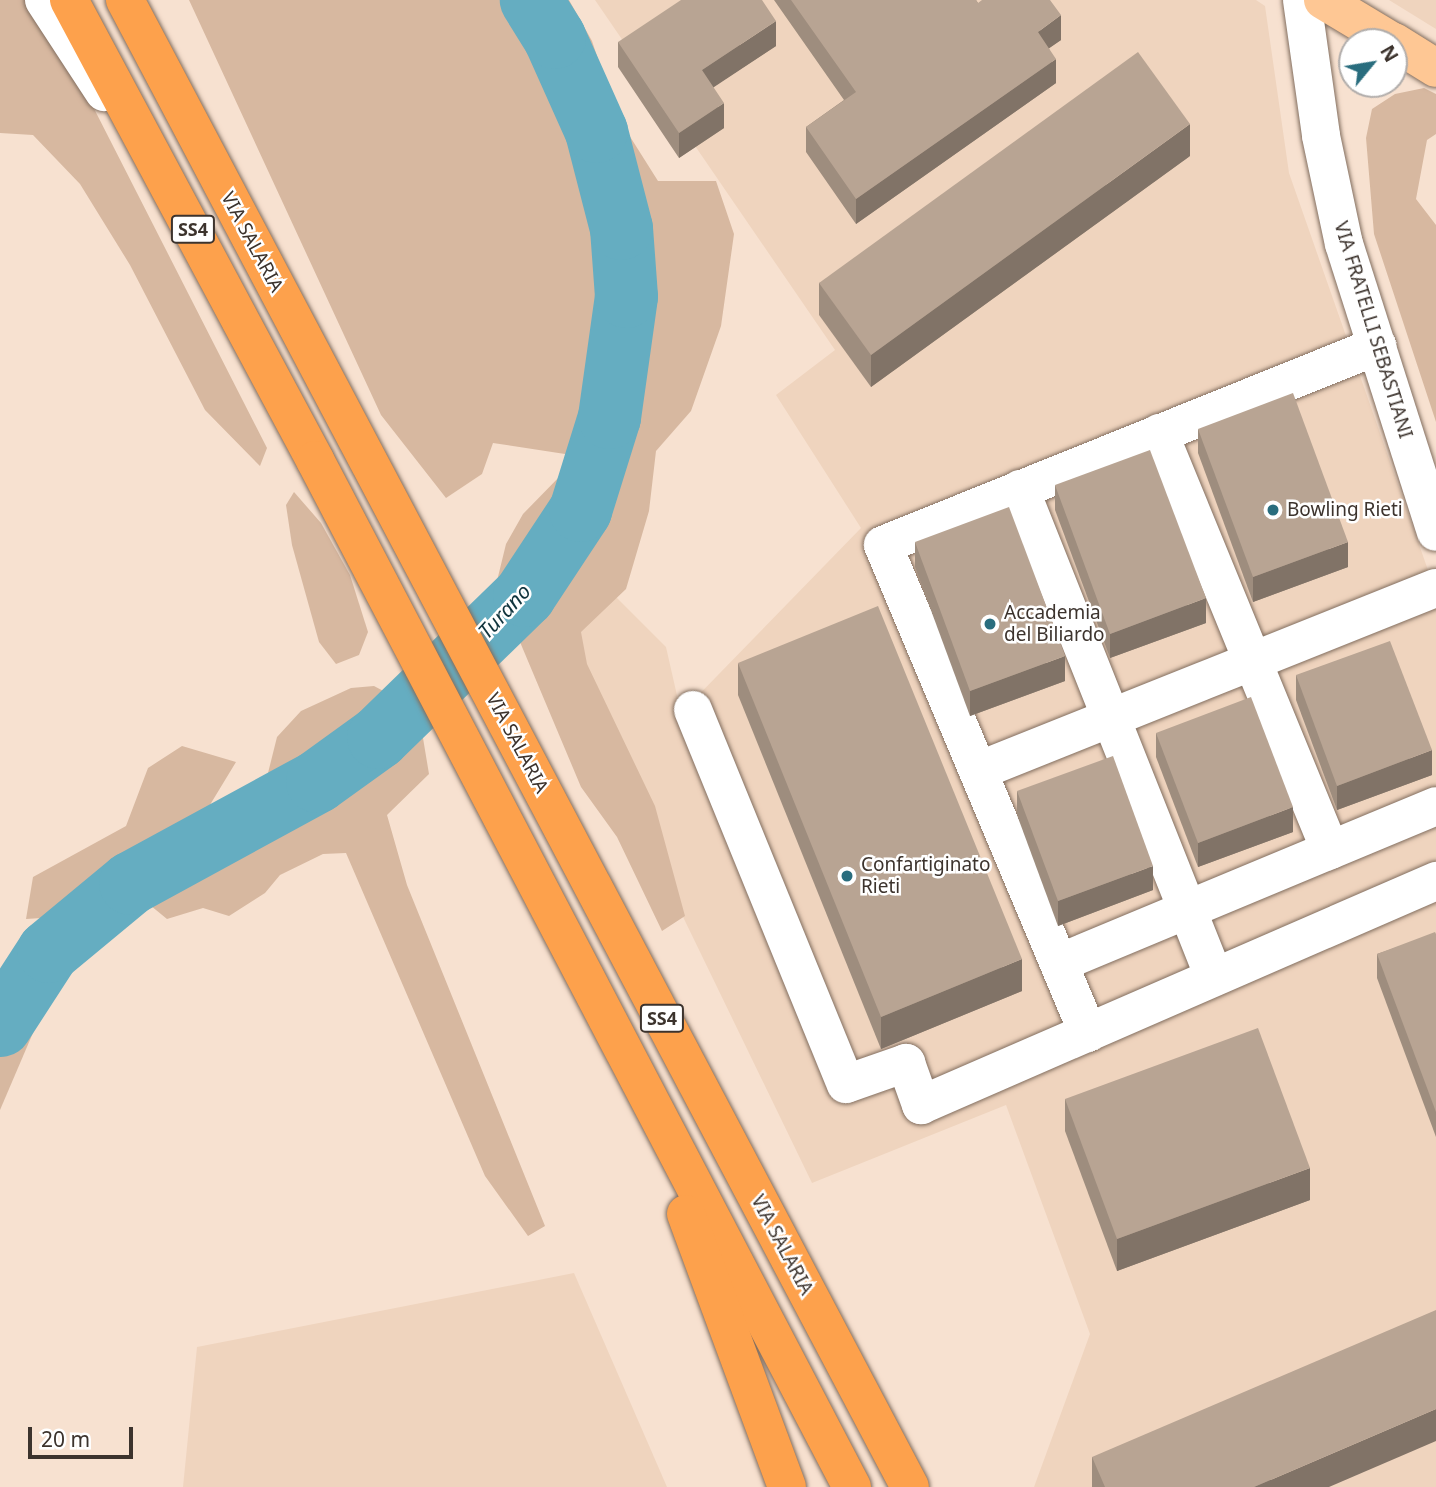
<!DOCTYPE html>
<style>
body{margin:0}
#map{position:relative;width:1436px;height:1487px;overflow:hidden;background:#f7e1d0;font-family:"Noto Sans",sans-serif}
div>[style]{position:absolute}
.built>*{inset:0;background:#efd4be}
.green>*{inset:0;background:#d7b8a0}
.river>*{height:63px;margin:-31.5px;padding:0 31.5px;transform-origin:31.5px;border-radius:31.5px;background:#65adc1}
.roads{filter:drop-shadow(0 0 2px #826e5f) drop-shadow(0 0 2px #826e5f)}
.minor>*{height:38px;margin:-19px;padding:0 19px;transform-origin:19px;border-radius:19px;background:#fff}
.major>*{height:38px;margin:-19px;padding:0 19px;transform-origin:19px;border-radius:19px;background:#fec794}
.highway>*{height:38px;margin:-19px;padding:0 19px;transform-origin:19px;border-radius:19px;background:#fda14c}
.wall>*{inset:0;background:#9e8d7e}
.shaded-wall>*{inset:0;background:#817367}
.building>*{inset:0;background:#b8a493}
.dots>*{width:19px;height:19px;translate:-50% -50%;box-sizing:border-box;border:4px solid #fff;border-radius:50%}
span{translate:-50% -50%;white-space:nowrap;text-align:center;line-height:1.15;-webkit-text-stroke:5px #fff;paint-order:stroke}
.shield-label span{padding:2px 5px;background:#fff;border:2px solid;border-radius:5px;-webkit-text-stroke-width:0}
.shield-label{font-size:18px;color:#3c332d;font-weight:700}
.street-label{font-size:19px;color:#3c332d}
.poi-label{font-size:19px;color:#3c332d}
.left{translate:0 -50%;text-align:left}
.water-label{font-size:21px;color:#10343d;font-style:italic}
.north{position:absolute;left:1338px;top:28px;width:70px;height:70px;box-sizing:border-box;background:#fff;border:2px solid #b1adab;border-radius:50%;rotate:60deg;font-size:19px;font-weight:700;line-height:28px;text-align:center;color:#3c332d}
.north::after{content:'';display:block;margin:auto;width:24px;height:32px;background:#296d7e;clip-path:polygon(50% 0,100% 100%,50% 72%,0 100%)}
.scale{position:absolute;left:28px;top:1427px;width:105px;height:32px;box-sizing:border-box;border:4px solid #3c332d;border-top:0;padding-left:9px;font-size:21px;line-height:24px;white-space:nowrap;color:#3c332d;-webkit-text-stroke:5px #fff;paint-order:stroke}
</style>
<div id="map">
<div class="built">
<div style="clip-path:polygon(595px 0,1256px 0,1265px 6px,1289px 173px,1436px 593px,1436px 1487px,1034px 1487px,1090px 1334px,1006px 1105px,812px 1183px,559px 661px,610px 591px,666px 647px,681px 713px,861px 528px,776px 395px,835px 350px)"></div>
<div style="clip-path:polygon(1389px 0,1436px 0,1436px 29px)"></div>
<div style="clip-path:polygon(574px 1273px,667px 1487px,183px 1487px,197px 1347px)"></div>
</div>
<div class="green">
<div style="clip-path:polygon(0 0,25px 0,58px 38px,267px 448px,260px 466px,205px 410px,130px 265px,80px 184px,33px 135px,0 133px)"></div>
<div style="clip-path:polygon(189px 0,569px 0,592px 41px,617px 116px,658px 181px,716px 181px,734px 234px,721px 326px,691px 411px,656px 451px,649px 511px,626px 589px,581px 632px,587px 664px,655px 806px,685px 916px,662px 931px,617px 837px,581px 787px,496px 585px,506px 544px,523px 514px,564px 472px,565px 454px,493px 443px,482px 474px,446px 498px,381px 415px)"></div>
<div style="clip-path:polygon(1424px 88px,1436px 94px,1436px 134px,1427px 140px,1416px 199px,1436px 225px,1436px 422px,1374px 234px,1366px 138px,1372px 109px,1395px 94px)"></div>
<div style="clip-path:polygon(294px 492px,321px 523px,350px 575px,368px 632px,359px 655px,336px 664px,319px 642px,292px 545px,286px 505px)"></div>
<div style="clip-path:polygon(374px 686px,406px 703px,420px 720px,429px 774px,387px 815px,407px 885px,545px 1226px,528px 1236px,485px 1176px,346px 853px,323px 854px,280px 875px,265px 893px,229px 916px,203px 908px,167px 919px,145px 901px,170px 860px,245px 838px,258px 813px,277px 737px,301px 711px,351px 688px)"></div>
<div style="clip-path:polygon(182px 746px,236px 762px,202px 818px,162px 831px,107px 877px,88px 915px,26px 919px,33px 877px,126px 826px,148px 768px)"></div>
<div style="clip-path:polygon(41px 945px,59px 972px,0 1110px,0 977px,23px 951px)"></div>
</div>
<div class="river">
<div style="left:0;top:1025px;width:88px;rotate:-57deg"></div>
<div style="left:48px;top:951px;width:107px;rotate:-39.7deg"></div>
<div style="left:130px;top:883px;width:213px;rotate:-28.6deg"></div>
<div style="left:317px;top:781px;width:75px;rotate:-35.8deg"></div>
<div style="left:378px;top:737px;width:204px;rotate:-44.2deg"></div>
<div style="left:524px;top:595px;width:102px;rotate:-56.6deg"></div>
<div style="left:580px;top:510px;width:97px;rotate:-72.7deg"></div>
<div style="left:609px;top:417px;width:122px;rotate:-82deg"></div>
<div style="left:626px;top:296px;width:68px;rotate:-94.2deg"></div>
<div style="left:621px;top:228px;width:100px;rotate:-104.5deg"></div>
<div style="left:596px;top:131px;width:103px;rotate:-114.1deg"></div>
<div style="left:554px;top:37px;width:44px;rotate:-121.9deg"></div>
</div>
<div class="roads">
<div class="minor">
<div style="left:44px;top:0;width:110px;rotate:56.9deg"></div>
<div style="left:1302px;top:0;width:137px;rotate:82deg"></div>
<div style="left:1321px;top:136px;width:110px;rotate:78deg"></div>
<div style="left:1344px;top:244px;width:302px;rotate:72.3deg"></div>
<div style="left:1159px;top:433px;width:451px;rotate:67.7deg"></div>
<div style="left:1020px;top:489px;width:525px;rotate:68.32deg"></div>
<div style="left:693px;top:710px;width:404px;rotate:67.8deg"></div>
<div style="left:846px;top:1084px;width:64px;rotate:-19.3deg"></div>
<div style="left:906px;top:1063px;width:45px;rotate:70.3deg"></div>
<div style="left:921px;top:1105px;width:562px;rotate:-23.51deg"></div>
<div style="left:978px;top:771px;width:493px;rotate:-21.8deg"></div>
<div style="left:1059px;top:963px;width:408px;rotate:-22.6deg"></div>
<div style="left:1088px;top:1033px;width:529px;rotate:-112.79deg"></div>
<div style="left:883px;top:545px;width:533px;rotate:-21.94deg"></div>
</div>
<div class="major">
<div style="left:1323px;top:0;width:82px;rotate:31deg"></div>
<div style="left:1394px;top:42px;width:49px;rotate:31.8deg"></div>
</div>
<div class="highway">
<div style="left:69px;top:0;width:522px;rotate:61.86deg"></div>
<div style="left:315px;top:460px;width:1159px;rotate:62.4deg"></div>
<div style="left:125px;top:0;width:1681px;rotate:62.17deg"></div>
<div style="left:686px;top:1214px;width:291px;rotate:69.7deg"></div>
</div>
</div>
<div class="wall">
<div style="clip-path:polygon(774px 0,976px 0,978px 3px,1061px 40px,1049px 48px,1056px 83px,856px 224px,806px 152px,806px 127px,844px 100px)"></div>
<div style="clip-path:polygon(618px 42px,776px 46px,713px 87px,724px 128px,679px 158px,618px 67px)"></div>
<div style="clip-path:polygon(1190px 156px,871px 387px,819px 315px,819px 283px)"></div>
<div style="clip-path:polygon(1198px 429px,1348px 567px,1253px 602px,1198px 453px)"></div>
<div style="clip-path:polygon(1055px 485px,1206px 623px,1110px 658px,1055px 510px)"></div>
<div style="clip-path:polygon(915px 542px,1065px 681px,970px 716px,915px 567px)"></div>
<div style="clip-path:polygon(738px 663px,1022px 991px,881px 1049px,738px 695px)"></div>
<div style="clip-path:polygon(1296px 675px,1432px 775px,1337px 810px,1296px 700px)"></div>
<div style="clip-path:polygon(1156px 733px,1293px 832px,1198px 867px,1156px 757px)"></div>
<div style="clip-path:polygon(1017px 791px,1153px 890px,1058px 926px,1017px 815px)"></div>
<div style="clip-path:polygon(1436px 934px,1436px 1137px,1377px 978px,1377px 954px)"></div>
<div style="clip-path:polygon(1065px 1099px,1310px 1200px,1117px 1271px,1065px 1131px)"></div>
<div style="clip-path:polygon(1092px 1457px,1329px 1487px,1092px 1487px)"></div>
</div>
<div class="shaded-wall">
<div style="clip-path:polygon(1061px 15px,1061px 40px,1038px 56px,1038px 32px)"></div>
<div style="clip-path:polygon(776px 21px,776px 46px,702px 95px,702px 70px)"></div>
<div style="clip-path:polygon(1056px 59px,1056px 83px,856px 224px,856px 199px)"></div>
<div style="clip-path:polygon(724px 103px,724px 128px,679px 158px,679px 133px)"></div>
<div style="clip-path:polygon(1190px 124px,1190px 156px,871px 387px,871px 355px)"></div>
<div style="clip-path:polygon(1348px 542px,1348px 567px,1253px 602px,1253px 577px)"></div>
<div style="clip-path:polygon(1206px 598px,1206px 623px,1110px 658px,1110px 634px)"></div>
<div style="clip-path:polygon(1065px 656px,1065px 681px,970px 716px,970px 691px)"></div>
<div style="clip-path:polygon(1432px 750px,1432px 775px,1337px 810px,1337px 786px)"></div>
<div style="clip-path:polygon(1293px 807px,1293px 832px,1198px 867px,1198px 843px)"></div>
<div style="clip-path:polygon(1153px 866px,1153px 890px,1058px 926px,1058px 901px)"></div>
<div style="clip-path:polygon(1022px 959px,1022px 991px,881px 1049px,881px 1017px)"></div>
<div style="clip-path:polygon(1310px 1168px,1310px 1200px,1117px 1271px,1117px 1239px)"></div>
<div style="clip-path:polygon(1436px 1409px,1436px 1441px,1329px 1487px,1254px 1487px)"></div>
</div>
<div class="building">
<div style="clip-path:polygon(681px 0,762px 0,776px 21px,702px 70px,724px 103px,679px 133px,618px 42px)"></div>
<div style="clip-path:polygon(791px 0,976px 0,978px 3px,982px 0,1050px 0,1061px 15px,1038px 32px,1056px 59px,856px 199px,806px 127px,856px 92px)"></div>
<div style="clip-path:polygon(1138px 52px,1190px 124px,871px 355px,819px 283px)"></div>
<div style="clip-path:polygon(1293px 393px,1348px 542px,1253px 577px,1198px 429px)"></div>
<div style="clip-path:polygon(1150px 450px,1206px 598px,1110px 634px,1055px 485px)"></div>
<div style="clip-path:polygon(1009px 507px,1065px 656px,970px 691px,915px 542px)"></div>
<div style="clip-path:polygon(878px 606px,1022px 959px,881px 1017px,738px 663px)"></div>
<div style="clip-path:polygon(1390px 641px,1432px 750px,1337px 786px,1296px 675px)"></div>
<div style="clip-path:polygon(1251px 697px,1293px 807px,1198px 843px,1156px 733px)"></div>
<div style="clip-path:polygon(1113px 756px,1153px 866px,1058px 901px,1017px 791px)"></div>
<div style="clip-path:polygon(1435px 932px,1436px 934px,1436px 1112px,1377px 954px)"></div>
<div style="clip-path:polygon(1258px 1028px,1310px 1168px,1117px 1239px,1065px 1099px)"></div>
<div style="clip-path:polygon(1436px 1310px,1436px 1409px,1254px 1487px,1105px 1487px,1092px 1457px)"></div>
</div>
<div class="dots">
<div style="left:1273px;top:510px;background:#296d7e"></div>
<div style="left:990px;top:624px;background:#296d7e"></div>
<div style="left:847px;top:876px;background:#296d7e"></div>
</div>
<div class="shield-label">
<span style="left:193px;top:229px">SS4</span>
<span style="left:662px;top:1018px">SS4</span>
</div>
<div class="street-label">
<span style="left:252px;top:242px;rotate:62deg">VIA SALARIA</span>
<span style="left:1373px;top:330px;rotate:73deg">VIA FRATELLI SEBASTIANI</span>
<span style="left:517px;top:743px;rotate:62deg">VIA SALARIA</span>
<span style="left:782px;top:1245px;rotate:62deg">VIA SALARIA</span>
</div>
<div class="poi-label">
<span class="left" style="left:1287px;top:510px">Bowling Rieti</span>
<span class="left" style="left:1004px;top:624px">Accademia<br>del Biliardo</span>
<span class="left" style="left:861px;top:876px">Confartiginato<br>Rieti</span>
</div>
<div class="water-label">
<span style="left:504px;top:611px;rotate:-47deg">Turano</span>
</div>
<div class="north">N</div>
<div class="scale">20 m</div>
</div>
